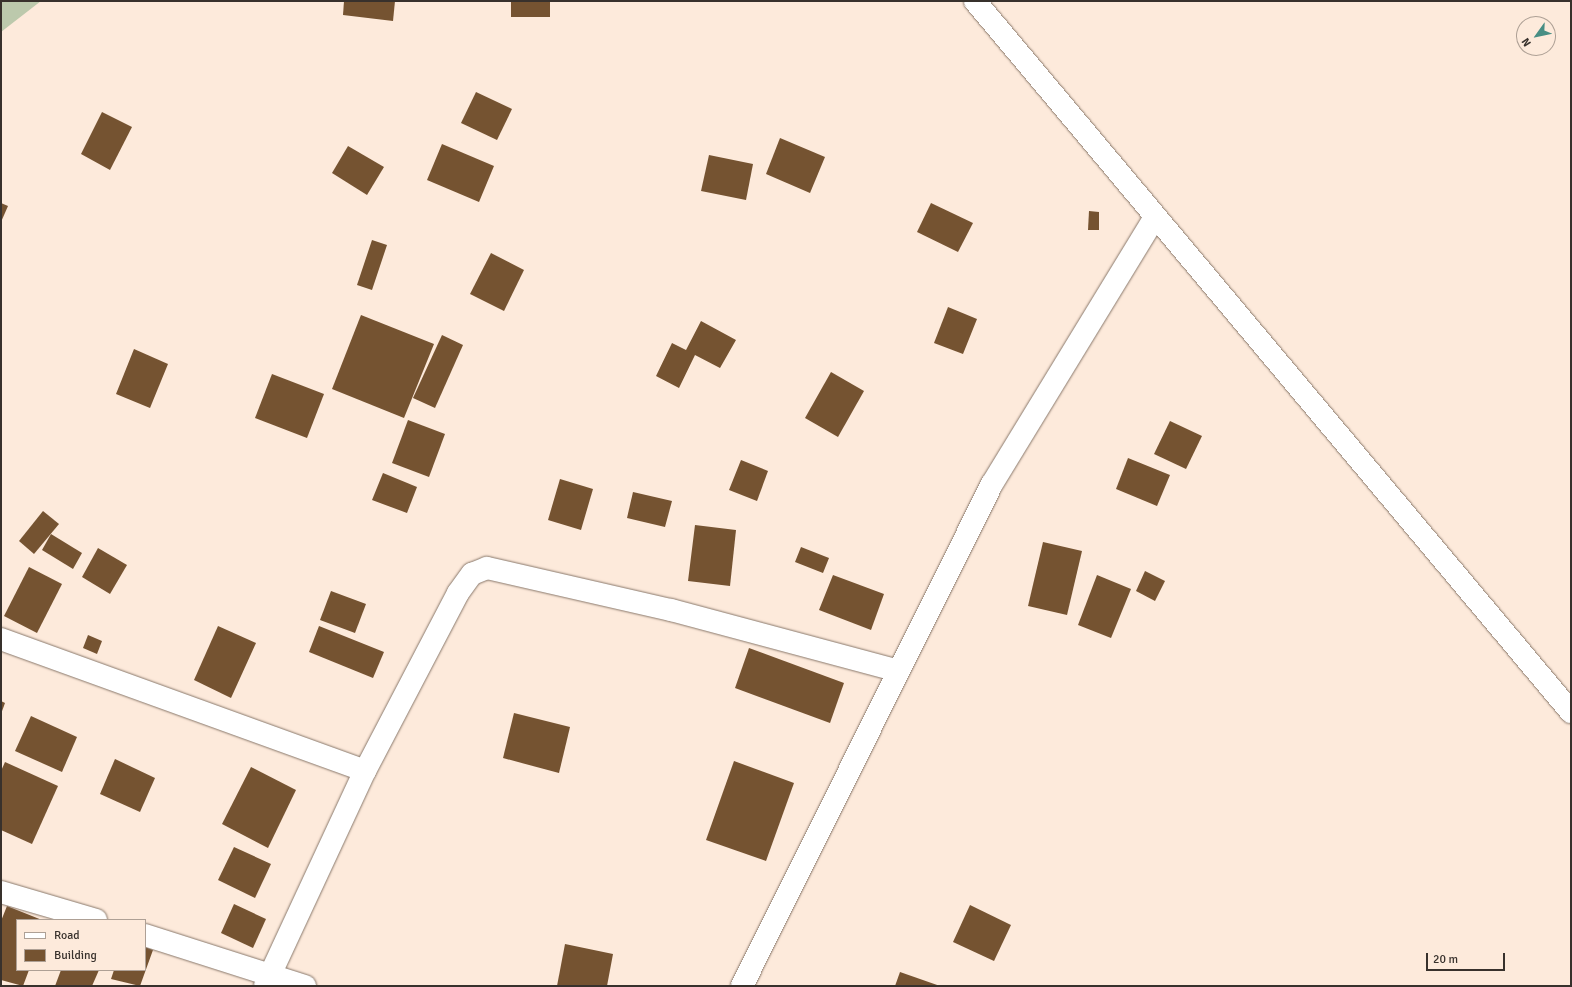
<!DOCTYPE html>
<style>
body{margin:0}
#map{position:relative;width:1572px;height:987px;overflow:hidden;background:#fdeadb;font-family:Signika,sans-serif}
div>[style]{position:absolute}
.green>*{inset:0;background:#bcc9ac}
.building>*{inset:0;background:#755331}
.roads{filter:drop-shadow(0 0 1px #89786b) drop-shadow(0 0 1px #89786b)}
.minor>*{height:22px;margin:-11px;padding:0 11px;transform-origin:11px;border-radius:11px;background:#fff}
span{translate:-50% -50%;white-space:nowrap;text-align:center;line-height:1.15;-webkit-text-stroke:4px #fdeadb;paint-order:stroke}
.frame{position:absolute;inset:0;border:2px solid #38312c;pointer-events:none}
.legend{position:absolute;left:16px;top:919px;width:130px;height:52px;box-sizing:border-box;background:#fdeadb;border:1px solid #aea095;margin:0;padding:5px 7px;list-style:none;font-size:12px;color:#38312c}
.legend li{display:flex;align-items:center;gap:8px;height:20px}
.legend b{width:20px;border:1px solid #aea095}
.north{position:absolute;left:1516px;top:16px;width:40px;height:40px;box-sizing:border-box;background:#fdeadb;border:1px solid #aea095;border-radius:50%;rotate:237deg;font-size:11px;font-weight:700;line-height:16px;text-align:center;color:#38312c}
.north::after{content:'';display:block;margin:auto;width:14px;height:18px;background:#488e84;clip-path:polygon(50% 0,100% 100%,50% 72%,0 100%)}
.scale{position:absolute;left:1426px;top:953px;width:79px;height:18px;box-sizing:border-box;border:2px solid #38312c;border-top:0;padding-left:5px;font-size:12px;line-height:14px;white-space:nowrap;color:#38312c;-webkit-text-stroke:3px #fdeadb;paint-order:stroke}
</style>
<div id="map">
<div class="green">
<div style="clip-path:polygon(1px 1px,41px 1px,1px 32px)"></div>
</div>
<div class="building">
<div style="clip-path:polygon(344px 1px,395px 1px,393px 21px,343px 15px)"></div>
<div style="clip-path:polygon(511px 1px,550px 1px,550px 17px,511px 17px)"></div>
<div style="clip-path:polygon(476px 92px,512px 109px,497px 140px,461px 123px)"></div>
<div style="clip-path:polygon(102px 112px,132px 127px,110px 170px,81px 154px)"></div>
<div style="clip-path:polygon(780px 138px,825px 157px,810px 193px,766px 174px)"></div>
<div style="clip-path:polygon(442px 144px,494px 166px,479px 202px,427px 180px)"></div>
<div style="clip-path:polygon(348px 146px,384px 167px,367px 195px,332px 173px)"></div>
<div style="clip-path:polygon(709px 155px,753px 164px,746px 200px,701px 191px)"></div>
<div style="clip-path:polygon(1px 203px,8px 206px,1px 222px)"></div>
<div style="clip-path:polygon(931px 203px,973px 223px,958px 252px,917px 232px)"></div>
<div style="clip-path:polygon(1089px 211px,1099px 212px,1099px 230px,1088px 230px)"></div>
<div style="clip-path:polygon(372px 240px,387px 245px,372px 290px,357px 285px)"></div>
<div style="clip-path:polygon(491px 253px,524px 270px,504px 311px,470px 294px)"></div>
<div style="clip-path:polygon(948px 307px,977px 319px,963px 354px,934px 343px)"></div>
<div style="clip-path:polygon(361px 315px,434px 344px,404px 418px,332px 389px)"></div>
<div style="clip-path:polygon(701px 321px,736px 340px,720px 368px,695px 355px,679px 388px,656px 376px,672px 343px,686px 350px)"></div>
<div style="clip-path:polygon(442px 335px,463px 345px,435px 408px,413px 398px)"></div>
<div style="clip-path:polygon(134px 349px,168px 364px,150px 408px,116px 394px)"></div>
<div style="clip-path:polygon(831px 372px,864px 391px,838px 437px,805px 418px)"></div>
<div style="clip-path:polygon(272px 374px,324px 394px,307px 438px,255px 418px)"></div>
<div style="clip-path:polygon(408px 420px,445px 434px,429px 477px,392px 463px)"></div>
<div style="clip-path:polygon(1170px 421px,1202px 436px,1186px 469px,1154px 454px)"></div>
<div style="clip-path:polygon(1128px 458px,1170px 475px,1157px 506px,1116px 489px)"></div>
<div style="clip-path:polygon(741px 460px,768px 471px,757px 501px,729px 490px)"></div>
<div style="clip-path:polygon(383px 473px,417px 487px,407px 513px,372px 500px)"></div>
<div style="clip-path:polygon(560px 479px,593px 489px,581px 530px,548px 520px)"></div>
<div style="clip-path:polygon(633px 492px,672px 501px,665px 527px,627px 518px)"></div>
<div style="clip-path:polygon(43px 511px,59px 524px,34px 554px,19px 541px)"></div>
<div style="clip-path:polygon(695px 525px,736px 530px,730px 586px,688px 581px)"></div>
<div style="clip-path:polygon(51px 534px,82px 553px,73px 569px,42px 550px)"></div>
<div style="clip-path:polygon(1043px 542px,1082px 551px,1067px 615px,1028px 606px)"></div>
<div style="clip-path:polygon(801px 547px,829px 558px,823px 573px,795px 562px)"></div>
<div style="clip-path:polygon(98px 548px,127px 565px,110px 594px,82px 577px)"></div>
<div style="clip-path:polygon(29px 567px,62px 584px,37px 633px,4px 616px)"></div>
<div style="clip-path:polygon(1145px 571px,1165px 581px,1155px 601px,1136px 591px)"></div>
<div style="clip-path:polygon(833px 575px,884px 594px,871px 630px,819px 610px)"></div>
<div style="clip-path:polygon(1097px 575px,1131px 589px,1111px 638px,1078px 625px)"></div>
<div style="clip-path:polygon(331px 591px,366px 604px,355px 633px,320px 620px)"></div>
<div style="clip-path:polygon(218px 626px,256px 643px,231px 698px,194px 680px)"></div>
<div style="clip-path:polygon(319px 626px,384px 652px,373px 678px,309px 652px)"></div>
<div style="clip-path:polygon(88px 635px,102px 641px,97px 654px,83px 648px)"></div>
<div style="clip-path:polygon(749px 648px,844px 683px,830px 723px,735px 688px)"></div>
<div style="clip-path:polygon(1px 701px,5px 703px,1px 714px)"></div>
<div style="clip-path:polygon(514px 713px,570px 727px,559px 773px,503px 758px)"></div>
<div style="clip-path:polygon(31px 716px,77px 737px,62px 772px,15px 751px)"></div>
<div style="clip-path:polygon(115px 759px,155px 778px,140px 812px,100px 794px)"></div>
<div style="clip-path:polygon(734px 761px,794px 783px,766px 861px,706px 840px)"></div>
<div style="clip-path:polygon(5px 762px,58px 786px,32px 844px,1px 830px,1px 771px)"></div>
<div style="clip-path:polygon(251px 767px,296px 790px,268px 848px,222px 824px)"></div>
<div style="clip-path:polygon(234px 847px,271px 864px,255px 898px,218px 880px)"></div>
<div style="clip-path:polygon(234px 904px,266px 919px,253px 948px,221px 933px)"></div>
<div style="clip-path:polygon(970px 905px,1011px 925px,994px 961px,953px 942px)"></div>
<div style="clip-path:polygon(7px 906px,42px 920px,17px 920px,17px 970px,29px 970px,23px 986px,1px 980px,1px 921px)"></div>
<div style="clip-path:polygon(565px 944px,613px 954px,607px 986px,557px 986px)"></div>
<div style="clip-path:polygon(145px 947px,153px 950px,140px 986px,111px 979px,114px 970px,145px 970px)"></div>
<div style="clip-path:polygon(61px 970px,99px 970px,92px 986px,55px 986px)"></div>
<div style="clip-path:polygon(900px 972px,940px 986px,895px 986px)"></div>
</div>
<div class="roads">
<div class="minor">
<div style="left:975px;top:1px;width:928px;rotate:50.03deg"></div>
<div style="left:1px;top:639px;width:387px;rotate:19.9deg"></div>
<div style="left:1px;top:892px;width:99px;rotate:16.4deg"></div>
<div style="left:145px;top:935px;width:168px;rotate:17.7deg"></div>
<div style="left:265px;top:986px;width:237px;rotate:-65.1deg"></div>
<div style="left:365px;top:771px;width:201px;rotate:-62.4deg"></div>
<div style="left:458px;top:593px;width:24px;rotate:-54deg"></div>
<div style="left:472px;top:574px;width:16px;rotate:-22deg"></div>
<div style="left:487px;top:568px;width:189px;rotate:12.9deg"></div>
<div style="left:671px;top:610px;width:235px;rotate:15deg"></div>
<div style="left:742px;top:986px;width:561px;rotate:-63.53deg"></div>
<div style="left:992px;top:484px;width:311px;rotate:-58.6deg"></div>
</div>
</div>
<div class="frame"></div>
<ul class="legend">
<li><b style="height:5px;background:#fff"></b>Road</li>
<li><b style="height:11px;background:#755331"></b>Building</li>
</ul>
<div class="north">N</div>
<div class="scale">20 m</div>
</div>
